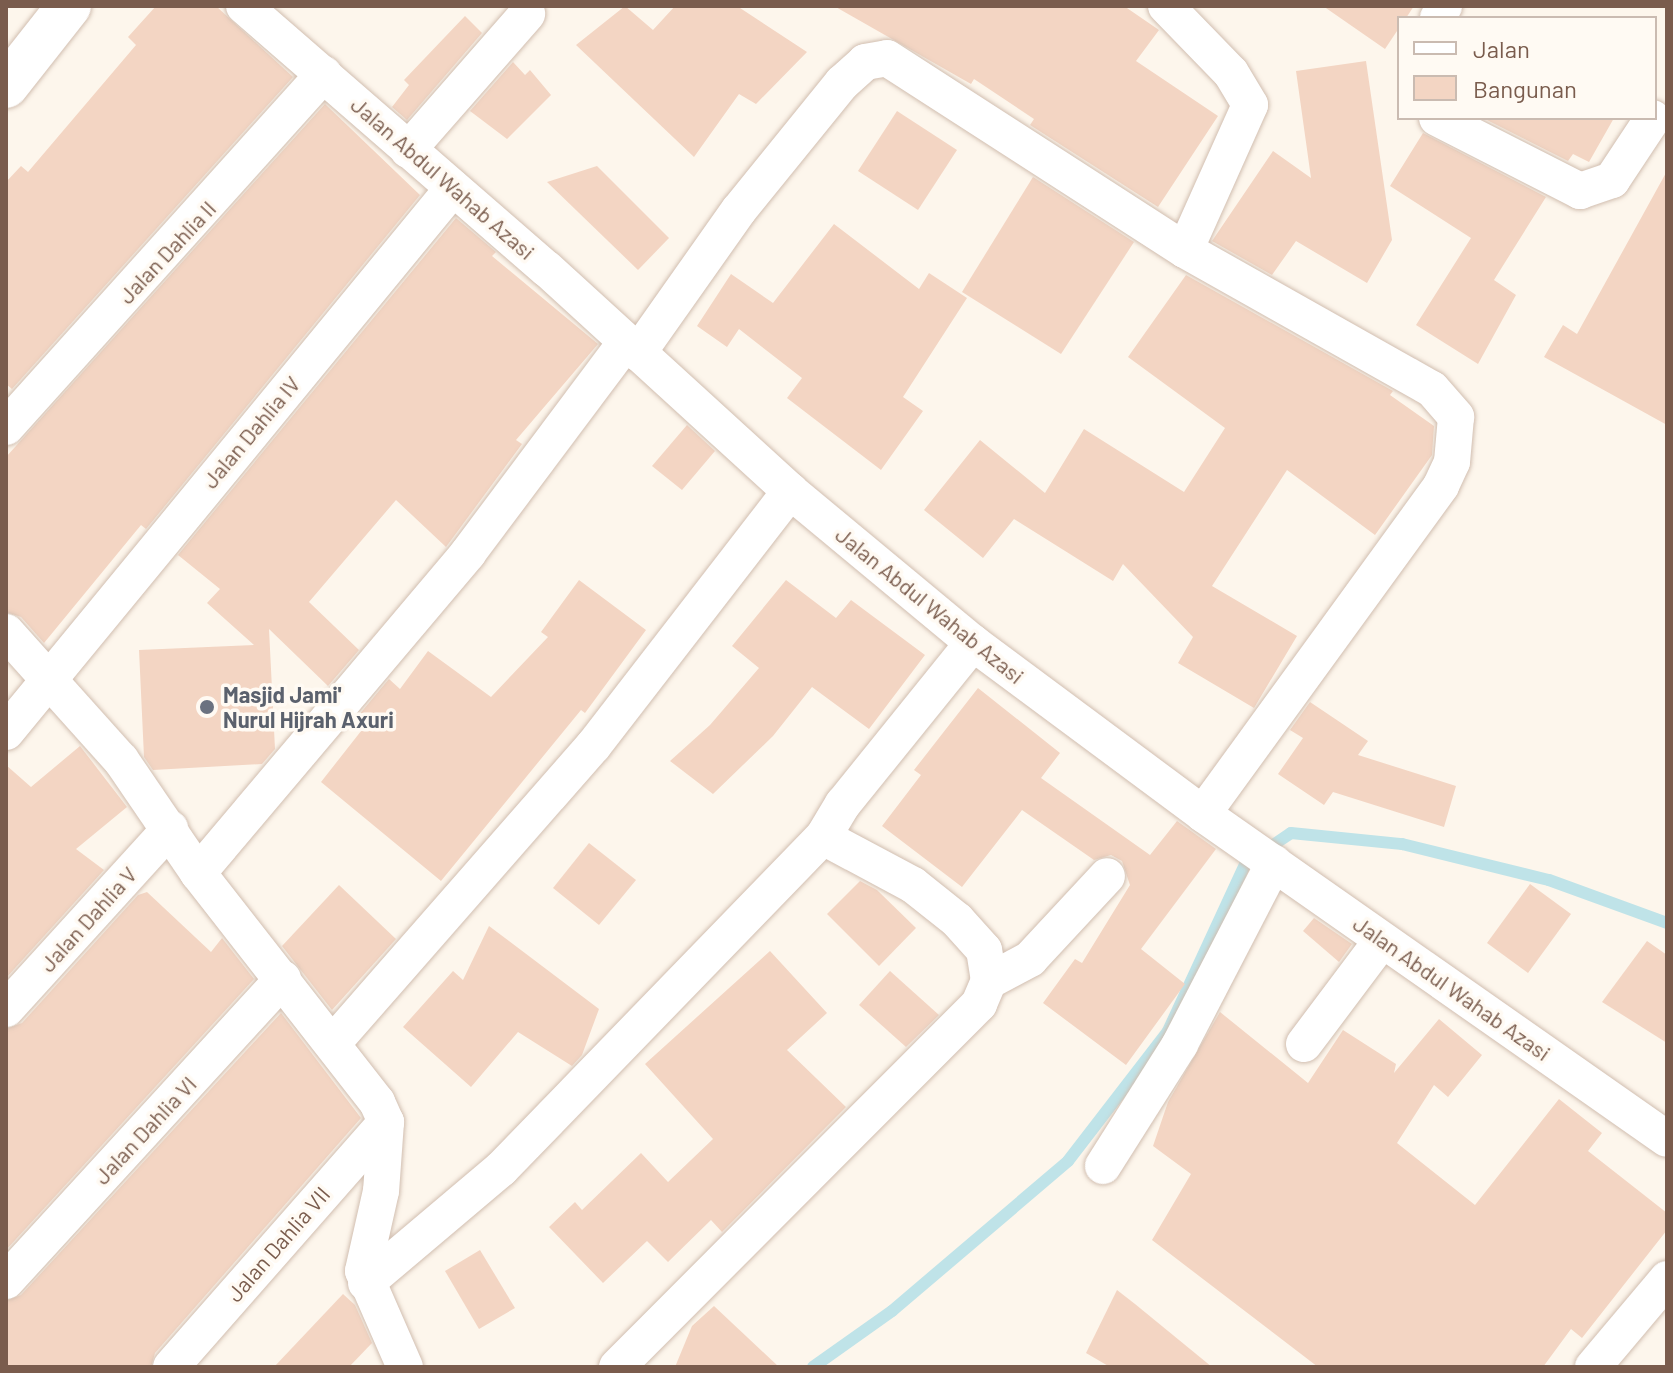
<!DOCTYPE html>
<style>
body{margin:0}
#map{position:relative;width:1673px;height:1373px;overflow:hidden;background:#fdf6ec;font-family:Barlow,sans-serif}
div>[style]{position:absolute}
.stream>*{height:12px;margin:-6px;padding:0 6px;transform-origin:6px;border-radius:6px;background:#bfe3e8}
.building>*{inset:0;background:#f3d5c3}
.roads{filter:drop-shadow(0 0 2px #d1beb0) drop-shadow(0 0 2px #d1beb0)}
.street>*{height:36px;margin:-18px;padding:0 18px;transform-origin:18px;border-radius:18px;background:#fff}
.secondary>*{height:44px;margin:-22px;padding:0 22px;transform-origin:22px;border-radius:22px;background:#fff}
.dots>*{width:22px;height:22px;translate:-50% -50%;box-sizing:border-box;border:4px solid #fffaf3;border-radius:50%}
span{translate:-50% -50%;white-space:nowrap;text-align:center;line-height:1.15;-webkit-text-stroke:7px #fffaf3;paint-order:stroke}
.street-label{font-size:22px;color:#7a5c4d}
.worship-label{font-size:22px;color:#5b616d;font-weight:700}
.left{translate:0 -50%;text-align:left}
.frame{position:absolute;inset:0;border:8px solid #7a5c4d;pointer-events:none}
.legend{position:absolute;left:1397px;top:16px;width:260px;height:104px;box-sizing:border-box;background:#fffaf3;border:2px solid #cabbb1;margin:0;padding:10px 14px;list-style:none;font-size:24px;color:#7a5c4d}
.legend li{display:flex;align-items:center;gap:16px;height:40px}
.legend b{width:40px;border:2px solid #cabbb1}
</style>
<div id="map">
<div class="stream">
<div style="left:813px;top:1367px;width:97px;rotate:-35.3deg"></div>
<div style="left:892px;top:1311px;width:231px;rotate:-40.4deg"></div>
<div style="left:1068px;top:1161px;width:164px;rotate:-52.4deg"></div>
<div style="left:1168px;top:1031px;width:184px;rotate:-65.2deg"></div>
<div style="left:1245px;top:864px;width:55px;rotate:-34deg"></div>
<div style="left:1291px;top:833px;width:112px;rotate:5.7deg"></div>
<div style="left:1402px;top:844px;width:151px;rotate:13.8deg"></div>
<div style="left:1549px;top:880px;width:126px;rotate:20deg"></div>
</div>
<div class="building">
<div style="clip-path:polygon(156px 6px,216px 6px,293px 77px,12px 389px,6px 384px,6px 182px,21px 166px,28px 172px,136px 45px,128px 37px)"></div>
<div style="clip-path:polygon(625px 6px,653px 30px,675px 6px,737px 6px,807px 52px,756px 104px,739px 94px,694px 157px,576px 45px)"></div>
<div style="clip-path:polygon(834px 6px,1124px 6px,1159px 30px,1136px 61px,1218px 116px,1158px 207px,1030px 125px,1034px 119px,974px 79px,971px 84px)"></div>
<div style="clip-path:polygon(1323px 6px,1414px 6px,1406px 18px,1399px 18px,1399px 28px,1385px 49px)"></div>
<div style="clip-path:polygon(465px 16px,482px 33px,407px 120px,392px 107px,409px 85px,404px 80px)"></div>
<div style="clip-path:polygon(1366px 61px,1392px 240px,1367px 283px,1296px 241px,1272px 275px,1212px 241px,1273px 151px,1311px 178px,1296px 71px)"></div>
<div style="clip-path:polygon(513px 62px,525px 75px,530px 70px,551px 95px,507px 139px,470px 111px)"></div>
<div style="clip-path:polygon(325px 104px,420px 195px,146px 529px,141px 525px,44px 643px,21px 617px,6px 612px,6px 457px)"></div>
<div style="clip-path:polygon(897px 111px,957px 150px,918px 210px,858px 171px)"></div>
<div style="clip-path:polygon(1483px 118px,1614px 118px,1589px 162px,1573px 154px,1568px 161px)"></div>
<div style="clip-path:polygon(1423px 133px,1546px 197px,1494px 280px,1516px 295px,1478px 364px,1416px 325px,1471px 238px,1390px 186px)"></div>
<div style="clip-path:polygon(597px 166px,669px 238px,638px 270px,547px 182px)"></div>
<div style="clip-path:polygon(1667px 171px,1667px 425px,1544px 357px,1563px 325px,1577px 334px)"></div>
<div style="clip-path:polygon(1033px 177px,1134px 242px,1061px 354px,962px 292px)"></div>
<div style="clip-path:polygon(456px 218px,496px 252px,492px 256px,598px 344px,516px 440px,522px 444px,446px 547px,396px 500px,309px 602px,359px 650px,328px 686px,269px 629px,275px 749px,262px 764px,153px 770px,144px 757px,139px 650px,254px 645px,207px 603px,220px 589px,178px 555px)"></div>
<div style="clip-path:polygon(834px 224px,919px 289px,929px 273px,967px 298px,903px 397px,923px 411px,881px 470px,787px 398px,802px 378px,739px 329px,727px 347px,697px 326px,731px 274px,773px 303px)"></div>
<div style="clip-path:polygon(1186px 275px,1393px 391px,1390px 395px,1434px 426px,1432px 455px,1375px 535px,1287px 470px,1212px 586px,1297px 636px,1254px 708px,1178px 663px,1193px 637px,1123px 564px,1113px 581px,1014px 519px,983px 558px,924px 510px,980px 440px,1045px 493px,1084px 429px,1184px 492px,1225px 428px,1128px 357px)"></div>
<div style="clip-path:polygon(687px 425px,715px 451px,682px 490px,652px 466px)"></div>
<div style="clip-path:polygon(579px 580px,646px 630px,585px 713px,581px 710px,441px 881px,321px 782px,365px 726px,358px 716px,389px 679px,400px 689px,428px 651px,491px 697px,548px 637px,541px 632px)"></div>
<div style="clip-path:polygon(786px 580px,836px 618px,851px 600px,925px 655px,869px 729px,812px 687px,773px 736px,713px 794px,670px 761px,710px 725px,759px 668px,732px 646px)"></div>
<div style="clip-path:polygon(978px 688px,1060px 753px,1041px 778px,1150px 855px,1177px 821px,1216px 849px,1141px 949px,1185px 984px,1126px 1065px,1043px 1003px,1075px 959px,1082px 963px,1130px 885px,1122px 861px,1111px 855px,1094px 860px,1022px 810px,962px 887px,882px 826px,921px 775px,914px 770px)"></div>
<div style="clip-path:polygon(1310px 702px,1368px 741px,1358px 755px,1456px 786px,1444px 827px,1333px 792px,1324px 805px,1278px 774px,1303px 738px,1290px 730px)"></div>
<div style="clip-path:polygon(80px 746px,127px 807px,76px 849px,104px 870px,6px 978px,6px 765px,31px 787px)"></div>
<div style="clip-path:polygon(589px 843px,636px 880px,599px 925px,553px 888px)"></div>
<div style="clip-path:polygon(860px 881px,877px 890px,916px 928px,879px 966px,827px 914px)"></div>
<div style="clip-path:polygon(1530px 884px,1571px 914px,1528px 973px,1487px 943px)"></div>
<div style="clip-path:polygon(339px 885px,396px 939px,332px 1010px,282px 946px)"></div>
<div style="clip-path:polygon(147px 892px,211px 952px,222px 938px,254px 979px,6px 1250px,6px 1029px,22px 1023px,138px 895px)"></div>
<div style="clip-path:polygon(1314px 918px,1352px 944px,1339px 962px,1303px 931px)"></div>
<div style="clip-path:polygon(489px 926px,599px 1009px,582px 1055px,572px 1066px,518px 1032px,471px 1087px,403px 1027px,453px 971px,463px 980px)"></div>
<div style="clip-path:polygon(1647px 941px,1667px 955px,1667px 1043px,1602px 1002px)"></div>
<div style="clip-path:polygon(770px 951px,827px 1013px,787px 1050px,846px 1107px,722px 1232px,711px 1220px,668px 1262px,647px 1241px,603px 1283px,549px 1227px,575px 1202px,582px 1210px,641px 1153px,668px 1182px,713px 1139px,645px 1064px)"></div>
<div style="clip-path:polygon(890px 971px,939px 1015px,906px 1047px,859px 1005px)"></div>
<div style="clip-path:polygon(1220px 1012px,1308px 1083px,1343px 1030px,1396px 1064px,1394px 1073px,1439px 1019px,1482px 1055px,1448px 1097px,1434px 1085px,1397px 1143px,1475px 1205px,1559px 1099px,1602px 1133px,1588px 1151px,1667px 1213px,1667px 1230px,1582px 1338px,1571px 1329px,1543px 1367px,1318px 1367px,1152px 1240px,1191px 1174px,1153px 1146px,1168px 1102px)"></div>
<div style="clip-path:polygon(281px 1013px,361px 1118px,155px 1353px,151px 1367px,6px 1367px,6px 1301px,21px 1295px)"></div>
<div style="clip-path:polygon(480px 1250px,515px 1308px,479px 1329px,445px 1271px)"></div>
<div style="clip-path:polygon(1117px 1290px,1135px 1304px,1212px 1367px,1110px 1367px,1086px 1353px)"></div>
<div style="clip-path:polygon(343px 1294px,355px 1305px,372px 1343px,349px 1367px,274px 1367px)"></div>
<div style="clip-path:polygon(714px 1306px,779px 1367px,675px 1367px,692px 1326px)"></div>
</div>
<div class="roads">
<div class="street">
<div style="left:244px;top:6px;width:401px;rotate:41deg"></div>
<div style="left:547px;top:269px;width:329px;rotate:42.4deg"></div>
<div style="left:790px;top:491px;width:238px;rotate:39.7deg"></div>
<div style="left:973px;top:643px;width:287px;rotate:36.6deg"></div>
<div style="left:1203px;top:814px;width:566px;rotate:35.01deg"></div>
<div style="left:1166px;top:6px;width:93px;rotate:45.9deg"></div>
<div style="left:1231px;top:73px;width:37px;rotate:59deg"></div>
<div style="left:1250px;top:105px;width:159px;rotate:114.1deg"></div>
<div style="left:1438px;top:18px;width:13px;rotate:-63deg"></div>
<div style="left:1437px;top:118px;width:161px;rotate:27deg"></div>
<div style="left:1580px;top:191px;width:34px;rotate:-19deg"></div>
<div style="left:1612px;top:180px;width:74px;rotate:-56.5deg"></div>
<div style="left:408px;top:150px;width:181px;rotate:-48.8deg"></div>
<div style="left:638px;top:353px;width:175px;rotate:-54.8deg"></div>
<div style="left:739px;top:210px;width:164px;rotate:-51deg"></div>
<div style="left:842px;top:83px;width:31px;rotate:-42deg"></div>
<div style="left:865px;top:62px;width:22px;rotate:-10deg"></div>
<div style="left:887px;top:58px;width:354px;rotate:32.8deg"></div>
<div style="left:1185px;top:250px;width:283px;rotate:29.4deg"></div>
<div style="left:1432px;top:389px;width:37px;rotate:49deg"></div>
<div style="left:1456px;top:417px;width:45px;rotate:95.1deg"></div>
<div style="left:1452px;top:462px;width:26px;rotate:115deg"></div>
<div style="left:1441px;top:486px;width:405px;rotate:126deg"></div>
<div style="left:6px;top:427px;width:475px;rotate:-48deg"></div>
<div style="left:6px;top:632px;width:172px;rotate:48.1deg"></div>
<div style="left:121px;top:760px;width:137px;rotate:55.7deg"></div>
<div style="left:198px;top:873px;width:291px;rotate:52deg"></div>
<div style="left:377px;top:1102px;width:22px;rotate:66deg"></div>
<div style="left:386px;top:1122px;width:69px;rotate:94.1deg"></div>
<div style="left:381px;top:1191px;width:82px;rotate:102.7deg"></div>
<div style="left:363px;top:1271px;width:105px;rotate:66.4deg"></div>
<div style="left:6px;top:732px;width:704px;rotate:-50.59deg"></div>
<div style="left:198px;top:873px;width:419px;rotate:-49.8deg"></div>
<div style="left:468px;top:553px;width:264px;rotate:-53.2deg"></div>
<div style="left:989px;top:981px;width:47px;rotate:-28.2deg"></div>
<div style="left:1030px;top:959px;width:113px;rotate:-47.1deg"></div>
<div style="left:6px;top:1009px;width:244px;rotate:-47.7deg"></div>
<div style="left:333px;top:1043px;width:396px;rotate:-48.8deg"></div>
<div style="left:594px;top:745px;width:321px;rotate:-52.3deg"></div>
<div style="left:1304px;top:1044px;width:130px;rotate:-53.1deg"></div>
<div style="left:1103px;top:1166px;width:144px;rotate:-57.7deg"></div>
<div style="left:1180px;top:1044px;width:204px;rotate:-62.6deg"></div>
<div style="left:6px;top:1281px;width:410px;rotate:-47.5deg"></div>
<div style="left:366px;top:1283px;width:177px;rotate:-40.2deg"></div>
<div style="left:501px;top:1169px;width:463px;rotate:-45.9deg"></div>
<div style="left:823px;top:837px;width:39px;rotate:-59deg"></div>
<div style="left:843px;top:804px;width:207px;rotate:-51.1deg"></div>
<div style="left:171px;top:1367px;width:326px;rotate:-48.7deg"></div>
<div style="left:617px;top:1367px;width:513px;rotate:-45.08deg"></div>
<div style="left:979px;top:1004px;width:25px;rotate:-67deg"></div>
<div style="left:989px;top:981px;width:31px;rotate:-99deg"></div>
<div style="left:984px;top:950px;width:40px;rotate:-132deg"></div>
<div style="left:957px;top:920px;width:56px;rotate:-141.5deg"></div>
<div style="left:913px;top:885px;width:102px;rotate:-151.9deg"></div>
<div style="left:1593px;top:1367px;width:115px;rotate:-49.9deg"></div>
</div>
<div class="secondary">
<div style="left:6px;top:86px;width:102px;rotate:-51.8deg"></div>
</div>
</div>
<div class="dots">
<div style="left:207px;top:707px;background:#6b7280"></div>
</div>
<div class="street-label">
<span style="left:443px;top:178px;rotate:41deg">Jalan Abdul Wahab Azasi</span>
<span style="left:167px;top:252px;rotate:-47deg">Jalan Dahlia II</span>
<span style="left:251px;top:432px;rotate:-50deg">Jalan Dahlia IV</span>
<span style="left:930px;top:605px;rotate:39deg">Jalan Abdul Wahab Azasi</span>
<span style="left:88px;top:919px;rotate:-48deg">Jalan Dahlia V</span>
<span style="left:1452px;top:988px;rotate:35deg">Jalan Abdul Wahab Azasi</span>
<span style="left:145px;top:1130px;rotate:-47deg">Jalan Dahlia VI</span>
<span style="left:278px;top:1244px;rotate:-49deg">Jalan Dahlia VII</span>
</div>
<div class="worship-label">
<span class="left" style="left:223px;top:707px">Masjid Jami'<br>Nurul Hijrah Axuri</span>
</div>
<div class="frame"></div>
<ul class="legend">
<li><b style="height:10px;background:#fff"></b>Jalan</li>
<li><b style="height:22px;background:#f3d5c3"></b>Bangunan</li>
</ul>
</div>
